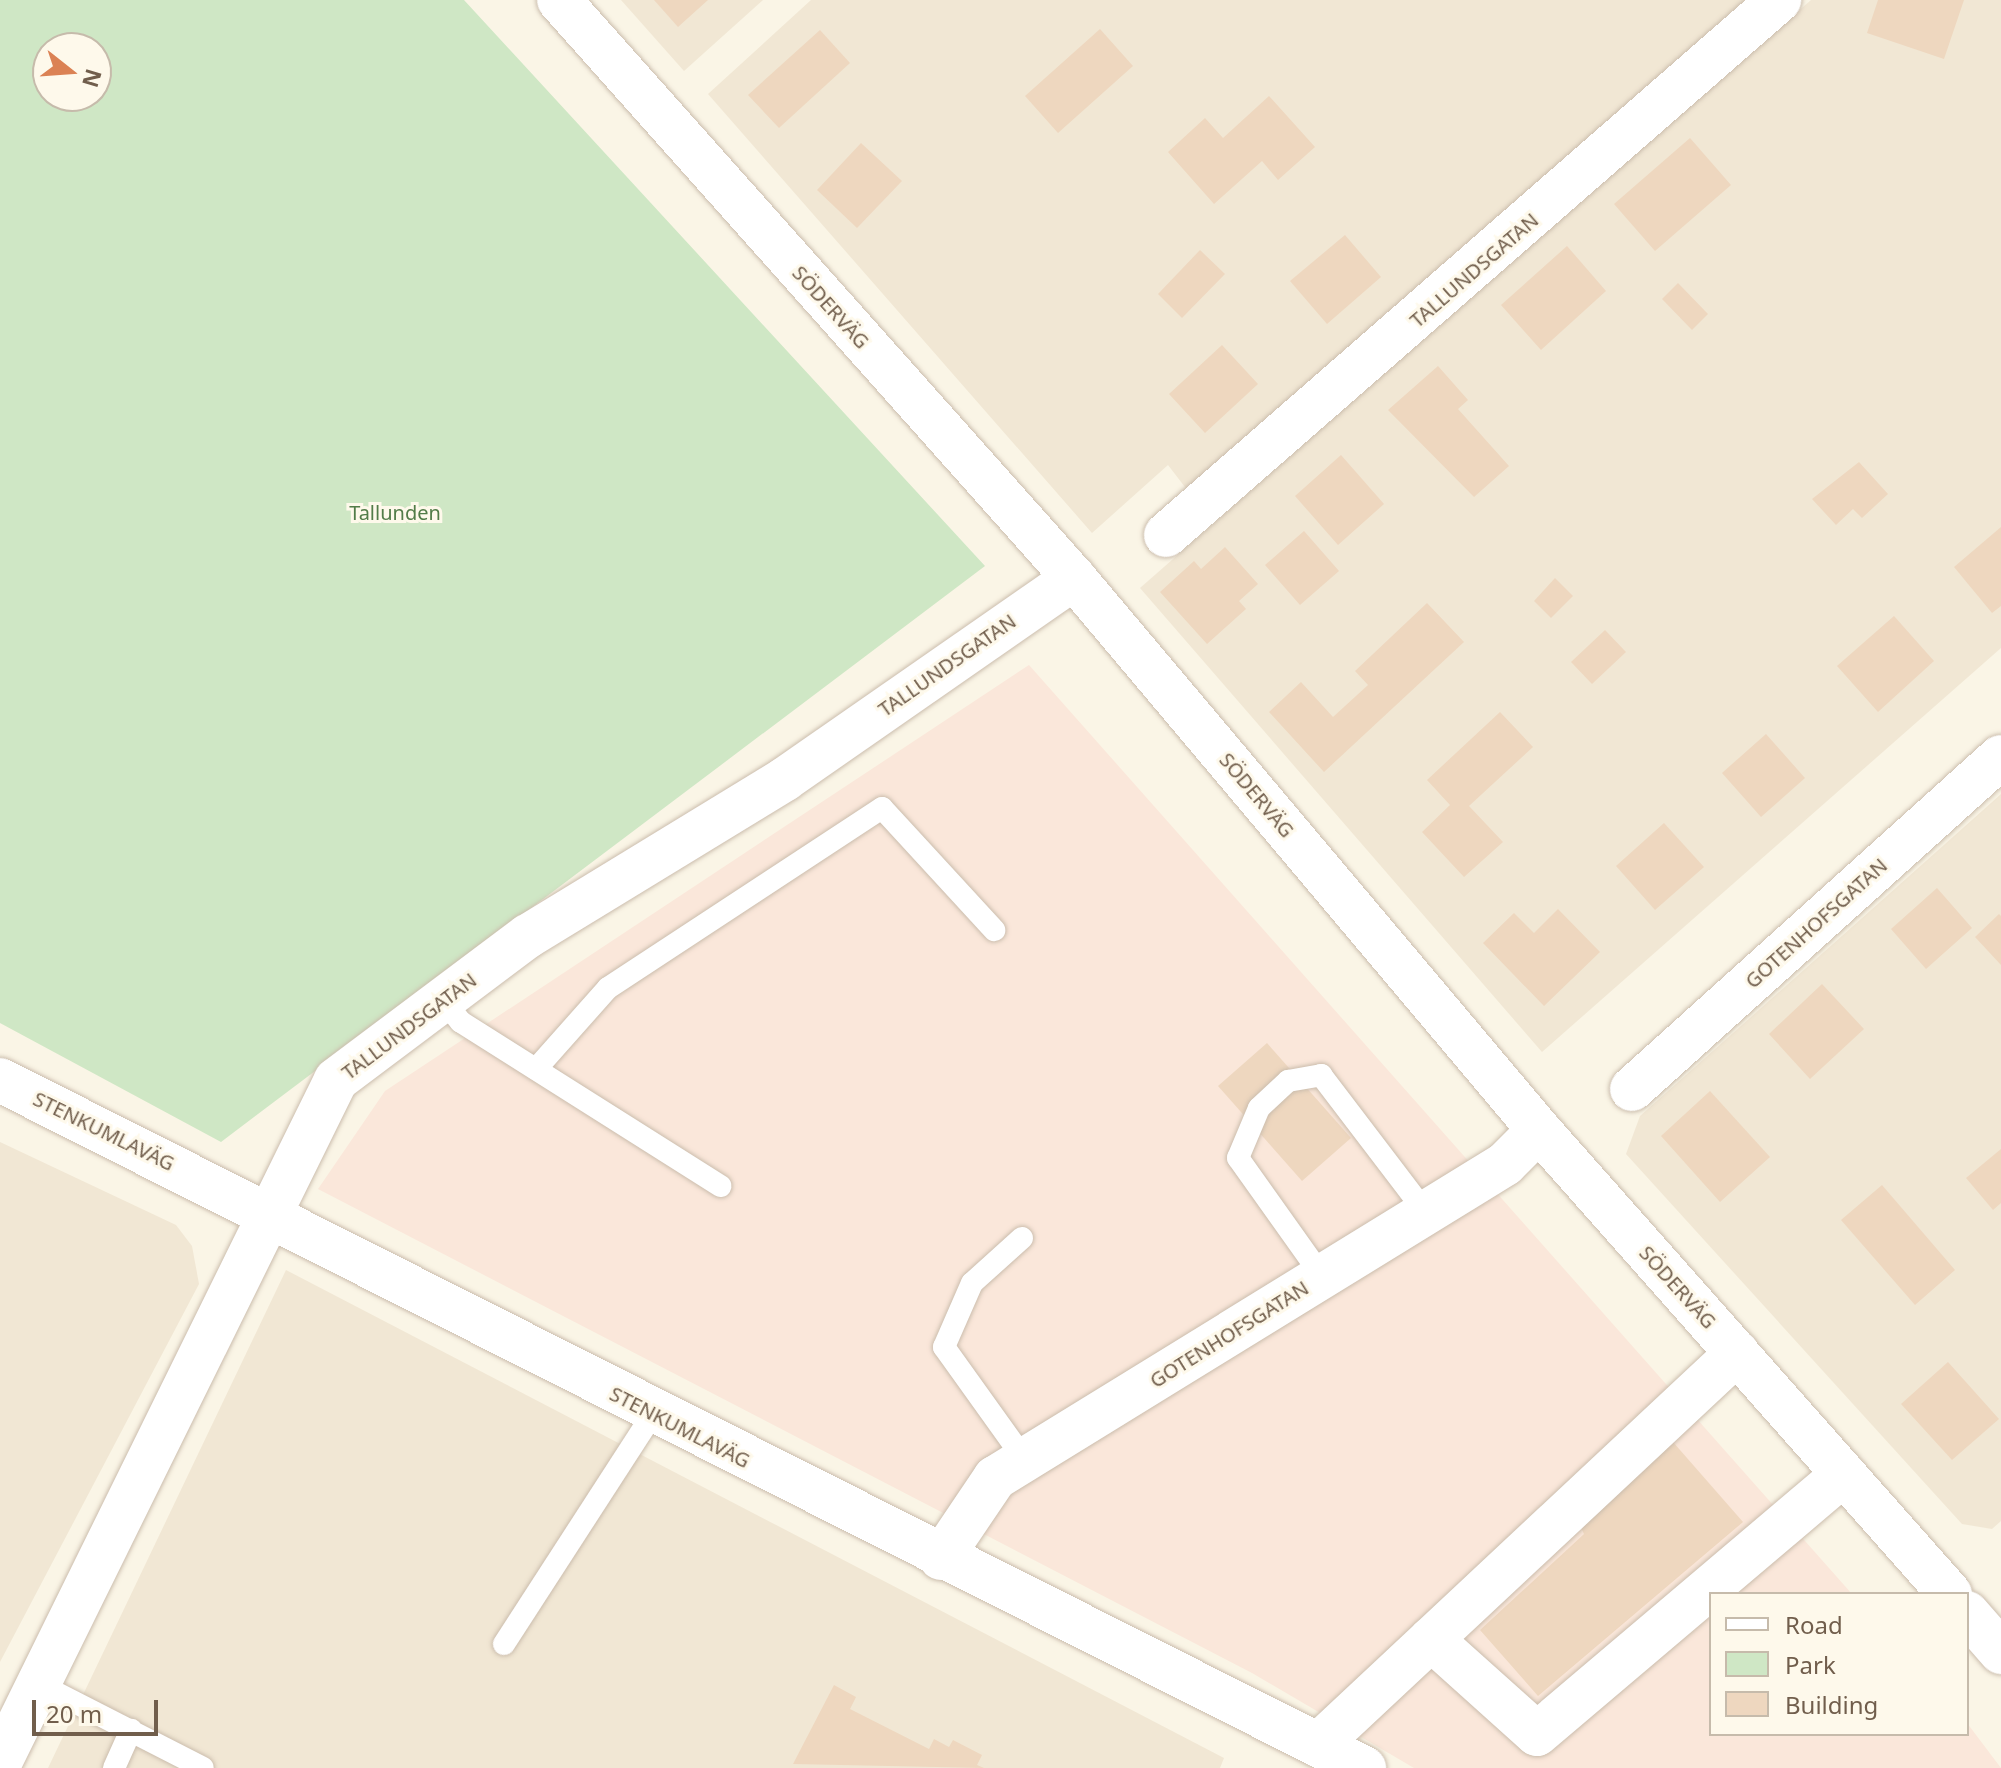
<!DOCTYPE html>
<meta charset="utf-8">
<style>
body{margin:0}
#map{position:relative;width:2001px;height:1768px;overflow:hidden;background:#faf5e6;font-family:"Noto Sans",sans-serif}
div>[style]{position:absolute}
.residential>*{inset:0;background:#f1e7d4}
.commercial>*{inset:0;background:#fae7da}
.green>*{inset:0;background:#cfe7c5}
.building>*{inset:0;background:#eed7bf}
.roads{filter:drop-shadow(0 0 2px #cbbdad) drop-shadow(0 0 2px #cbbdad)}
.lane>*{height:22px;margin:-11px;padding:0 11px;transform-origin:11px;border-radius:11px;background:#fff}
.street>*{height:44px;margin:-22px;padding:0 22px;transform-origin:22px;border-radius:22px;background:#fff}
.secondary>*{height:44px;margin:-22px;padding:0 22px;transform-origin:22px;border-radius:22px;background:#fff}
span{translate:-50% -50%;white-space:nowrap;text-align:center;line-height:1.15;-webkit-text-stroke:6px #fef9eb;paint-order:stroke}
.street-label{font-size:20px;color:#715e4c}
.park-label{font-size:20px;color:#527c48}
.legend{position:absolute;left:1709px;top:1592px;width:260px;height:144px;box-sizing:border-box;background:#fef9eb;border:2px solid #c6bbab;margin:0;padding:10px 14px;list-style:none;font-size:24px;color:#715e4c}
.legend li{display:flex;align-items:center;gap:16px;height:40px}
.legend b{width:40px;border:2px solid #c6bbab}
.north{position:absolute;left:32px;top:32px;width:80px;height:80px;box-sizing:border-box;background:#fef9eb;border:2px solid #c6bbab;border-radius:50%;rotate:107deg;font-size:22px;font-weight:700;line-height:32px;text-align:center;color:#715e4c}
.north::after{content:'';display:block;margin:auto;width:28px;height:36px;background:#db8254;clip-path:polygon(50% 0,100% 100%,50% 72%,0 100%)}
.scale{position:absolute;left:32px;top:1700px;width:126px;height:36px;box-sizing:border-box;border:4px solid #715e4c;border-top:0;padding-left:10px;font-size:24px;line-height:28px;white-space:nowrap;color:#715e4c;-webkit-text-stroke:6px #fef9eb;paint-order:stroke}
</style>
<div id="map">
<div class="residential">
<div style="clip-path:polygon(621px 0,763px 0,684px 71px)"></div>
<div style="clip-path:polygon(811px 0,1745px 0,1188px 491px,1168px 465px,1092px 533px,708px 94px)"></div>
<div style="clip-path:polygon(1811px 0,2001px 0,2001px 648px,1542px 1052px,1140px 588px)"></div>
<div style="clip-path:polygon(2001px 794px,2001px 1521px,1992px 1529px,1962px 1524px,1626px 1154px,1640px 1116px)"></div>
<div style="clip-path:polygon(0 1142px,176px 1225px,192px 1246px,199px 1284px,0 1662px)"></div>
<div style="clip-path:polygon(286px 1270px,1224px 1758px,1220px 1768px,48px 1768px)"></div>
</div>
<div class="commercial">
<div style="clip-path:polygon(1029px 665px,1852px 1594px,1711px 1594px,1711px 1734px,1967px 1734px,1967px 1723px,2001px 1768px,1414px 1768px,1252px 1673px,318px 1189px,385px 1091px)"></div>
</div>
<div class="green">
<div style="clip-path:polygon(evenodd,0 0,464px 0,985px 566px,221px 1142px,0 1023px,0 0,48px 48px,96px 48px,96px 96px,48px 96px,48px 48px)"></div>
</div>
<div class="building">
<div style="clip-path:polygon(654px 0,708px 0,678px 27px)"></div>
<div style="clip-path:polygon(1878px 0,1964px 0,1944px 59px,1867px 33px)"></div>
<div style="clip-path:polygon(1100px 29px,1133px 66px,1058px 133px,1025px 96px)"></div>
<div style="clip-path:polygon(820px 30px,850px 63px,779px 128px,748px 95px)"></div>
<div style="clip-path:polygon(1269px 96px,1315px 147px,1278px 180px,1262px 161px,1214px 204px,1168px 152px,1205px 118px,1223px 138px)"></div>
<div style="clip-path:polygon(1690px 138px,1731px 185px,1655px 251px,1614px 204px)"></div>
<div style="clip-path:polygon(861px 143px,902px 181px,857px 228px,817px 190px)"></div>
<div style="clip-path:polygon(1345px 235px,1381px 277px,1327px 324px,1290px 281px)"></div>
<div style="clip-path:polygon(1567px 246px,1606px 291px,1541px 350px,1501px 305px)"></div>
<div style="clip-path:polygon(1200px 250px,1225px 274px,1182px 318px,1158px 294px)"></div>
<div style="clip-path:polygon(1678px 283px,1708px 314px,1692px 330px,1662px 299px)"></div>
<div style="clip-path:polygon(1222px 345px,1258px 384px,1205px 433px,1169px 394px)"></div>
<div style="clip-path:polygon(1438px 366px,1468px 400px,1458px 409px,1509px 466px,1474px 497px,1388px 410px)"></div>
<div style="clip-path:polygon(1341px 455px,1384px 504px,1338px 545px,1295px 496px)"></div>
<div style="clip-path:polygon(1859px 462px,1888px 494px,1862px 518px,1853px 509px,1836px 525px,1812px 499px)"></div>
<div style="clip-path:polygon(2001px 527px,2001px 606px,1992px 613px,1954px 567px)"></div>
<div style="clip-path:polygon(1304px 531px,1339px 571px,1300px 605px,1265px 565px)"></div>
<div style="clip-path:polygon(1225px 547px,1258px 584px,1239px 601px,1246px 609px,1207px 644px,1160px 592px,1194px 561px,1201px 569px)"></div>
<div style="clip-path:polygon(1555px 578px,1573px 596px,1551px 618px,1534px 601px)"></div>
<div style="clip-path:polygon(1427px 603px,1464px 642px,1324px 772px,1269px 712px,1301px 682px,1333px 717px,1368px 685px,1355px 671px)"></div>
<div style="clip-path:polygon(1894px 616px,1934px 661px,1878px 712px,1837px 666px)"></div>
<div style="clip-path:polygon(1605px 630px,1626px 652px,1592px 684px,1571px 662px)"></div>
<div style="clip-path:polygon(1500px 712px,1533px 747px,1469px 806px,1503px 842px,1464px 877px,1422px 832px,1450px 805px,1427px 780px)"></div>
<div style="clip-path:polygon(1766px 734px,1805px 778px,1761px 817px,1722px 773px)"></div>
<div style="clip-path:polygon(1664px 823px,1704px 867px,1655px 910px,1616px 866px)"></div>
<div style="clip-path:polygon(1937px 888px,1972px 928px,1926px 969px,1891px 929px)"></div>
<div style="clip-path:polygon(1558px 909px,1600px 952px,1544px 1006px,1483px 943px,1514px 913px,1534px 933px)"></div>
<div style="clip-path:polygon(1999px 914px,2001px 916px,2001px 965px,1975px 937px)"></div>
<div style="clip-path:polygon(1822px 984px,1864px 1029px,1810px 1079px,1769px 1034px)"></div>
<div style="clip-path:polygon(1267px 1043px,1351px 1138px,1302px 1181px,1218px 1086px)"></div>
<div style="clip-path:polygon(1710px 1091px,1770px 1157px,1720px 1202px,1661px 1136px)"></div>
<div style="clip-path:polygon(2001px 1149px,2001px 1203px,1993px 1210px,1966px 1178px)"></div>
<div style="clip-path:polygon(1882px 1185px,1955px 1270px,1915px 1305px,1841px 1220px)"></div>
<div style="clip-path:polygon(1948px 1362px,1999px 1419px,1952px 1460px,1901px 1404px)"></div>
<div style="clip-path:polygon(1673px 1442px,1743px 1522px,1538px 1696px,1480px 1630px,1584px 1534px,1579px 1523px)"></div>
<div style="clip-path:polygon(834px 1685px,856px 1697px,850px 1709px,929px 1749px,934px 1739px,949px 1747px,953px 1740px,982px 1755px,977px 1765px,984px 1768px,793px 1764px)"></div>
</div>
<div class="roads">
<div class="lane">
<div style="left:443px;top:1000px;width:28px;rotate:51deg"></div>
<div style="left:461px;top:1022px;width:307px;rotate:32.3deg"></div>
<div style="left:536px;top:1069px;width:108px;rotate:-48.4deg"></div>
<div style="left:608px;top:988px;width:328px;rotate:-33.3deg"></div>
<div style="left:882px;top:808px;width:166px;rotate:47.4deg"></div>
<div style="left:1022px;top:1238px;width:67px;rotate:138deg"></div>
<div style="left:972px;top:1283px;width:70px;rotate:113.6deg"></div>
<div style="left:944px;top:1347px;width:139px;rotate:54.4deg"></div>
<div style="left:1322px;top:1276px;width:145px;rotate:-125.4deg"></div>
<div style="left:1238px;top:1158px;width:54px;rotate:-67.2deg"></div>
<div style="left:1259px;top:1108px;width:40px;rotate:-43deg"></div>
<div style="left:1288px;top:1081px;width:34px;rotate:-10deg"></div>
<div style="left:1321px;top:1075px;width:173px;rotate:52.7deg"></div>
<div style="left:504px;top:1644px;width:274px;rotate:-57.1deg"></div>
<div style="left:39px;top:1684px;width:184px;rotate:27.1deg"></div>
<div style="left:114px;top:1768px;width:42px;rotate:-65.9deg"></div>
</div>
<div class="street">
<div style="left:1166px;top:535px;width:814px;rotate:-41.11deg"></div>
<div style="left:1632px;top:1089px;width:496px;rotate:-42deg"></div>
<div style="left:941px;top:1558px;width:97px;rotate:-56deg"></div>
<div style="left:995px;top:1478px;width:599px;rotate:-31.62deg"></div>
<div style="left:1505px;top:1164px;width:48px;rotate:-45deg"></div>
<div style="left:1431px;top:1639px;width:142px;rotate:41.9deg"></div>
<div style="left:1537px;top:1734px;width:402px;rotate:-40.3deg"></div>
<div style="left:1318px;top:1745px;width:574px;rotate:-43.09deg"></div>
<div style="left:0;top:1762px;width:760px;rotate:-63.77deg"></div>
<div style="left:336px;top:1080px;width:240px;rotate:-36.9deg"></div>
<div style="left:528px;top:936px;width:301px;rotate:-31.4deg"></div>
<div style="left:785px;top:779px;width:352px;rotate:-34.8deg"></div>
</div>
<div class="secondary">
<div style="left:559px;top:0;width:774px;rotate:48.3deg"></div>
<div style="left:1074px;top:578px;width:722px;rotate:49.89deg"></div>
<div style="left:1539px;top:1130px;width:620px;rotate:48.47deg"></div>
<div style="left:0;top:1080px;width:1528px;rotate:26.77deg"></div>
<div style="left:1967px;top:1613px;width:52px;rotate:48.9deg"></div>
</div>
</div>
<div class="street-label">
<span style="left:1474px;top:270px;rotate:-41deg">TALLUNDSGATAN</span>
<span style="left:831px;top:307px;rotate:48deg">SÖDERVÄG</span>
<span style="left:947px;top:665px;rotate:-35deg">TALLUNDSGATAN</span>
<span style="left:1257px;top:795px;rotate:50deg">SÖDERVÄG</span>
<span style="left:1816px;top:923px;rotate:-42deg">GOTENHOFSGATAN</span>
<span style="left:409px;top:1026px;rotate:-37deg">TALLUNDSGATAN</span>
<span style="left:104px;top:1131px;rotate:26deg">STENKUMLAVÄG</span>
<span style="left:1678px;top:1287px;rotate:48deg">SÖDERVÄG</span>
<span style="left:1229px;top:1334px;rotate:-32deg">GOTENHOFSGATAN</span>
<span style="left:680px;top:1427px;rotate:27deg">STENKUMLAVÄG</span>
</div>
<div class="park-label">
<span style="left:395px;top:512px">Tallunden</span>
</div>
<ul class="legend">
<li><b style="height:10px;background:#fff"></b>Road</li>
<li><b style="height:22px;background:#cfe7c5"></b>Park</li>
<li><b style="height:22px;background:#eed7bf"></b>Building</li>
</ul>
<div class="north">N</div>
<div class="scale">20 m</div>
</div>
